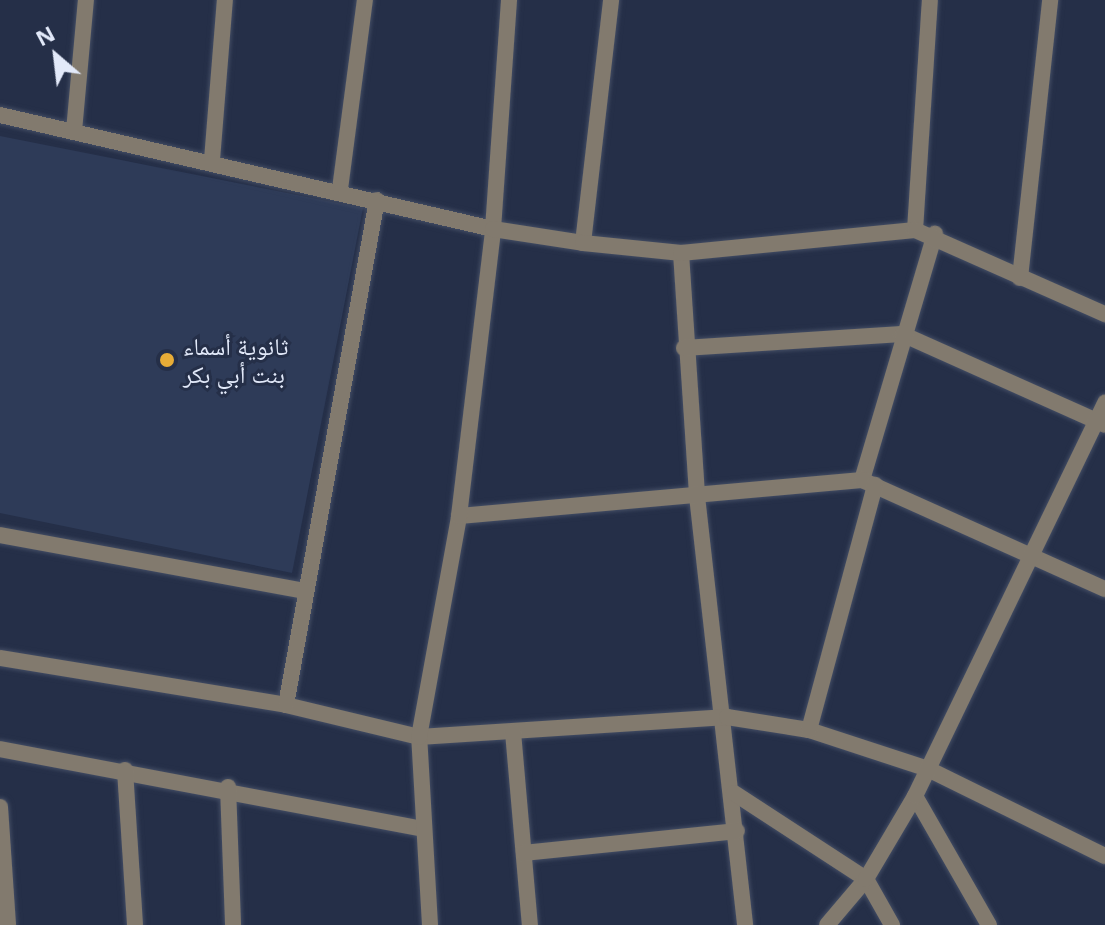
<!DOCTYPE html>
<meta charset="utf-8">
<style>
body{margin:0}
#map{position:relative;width:1105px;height:925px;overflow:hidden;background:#252f48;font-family:"Noto Sans","Noto Naskh Arabic",sans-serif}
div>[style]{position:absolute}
.built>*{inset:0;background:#2e3b58}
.roads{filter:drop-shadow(0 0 2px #434d64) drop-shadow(0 0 2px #434d64)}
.minor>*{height:16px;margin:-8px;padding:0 8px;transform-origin:8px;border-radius:8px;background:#827a6e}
.tertiary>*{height:16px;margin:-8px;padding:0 8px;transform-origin:8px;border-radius:8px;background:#827a6e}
.dots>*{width:22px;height:22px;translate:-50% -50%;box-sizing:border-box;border:4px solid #252f48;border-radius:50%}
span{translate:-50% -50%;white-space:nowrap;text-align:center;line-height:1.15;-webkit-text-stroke:6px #252f48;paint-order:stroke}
.poi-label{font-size:24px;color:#e2e9f9}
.left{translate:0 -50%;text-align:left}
.north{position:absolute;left:16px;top:16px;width:80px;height:80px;-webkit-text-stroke:6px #252f48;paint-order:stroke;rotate:332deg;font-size:22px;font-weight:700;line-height:32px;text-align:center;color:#e2e9f9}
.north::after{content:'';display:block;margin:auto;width:28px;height:36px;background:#e2e9f9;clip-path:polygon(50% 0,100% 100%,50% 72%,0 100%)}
</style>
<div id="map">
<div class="built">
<div style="clip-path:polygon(0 136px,363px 208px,292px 573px,0 513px)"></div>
</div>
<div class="roads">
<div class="minor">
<div style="left:74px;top:131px;width:132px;rotate:-84.8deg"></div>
<div style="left:212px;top:160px;width:161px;rotate:-85.4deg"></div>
<div style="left:340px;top:189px;width:191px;rotate:-82.5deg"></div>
<div style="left:915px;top:230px;width:230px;rotate:-86.3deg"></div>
<div style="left:583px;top:243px;width:245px;rotate:-83.4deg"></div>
<div style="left:681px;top:253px;width:244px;rotate:86.2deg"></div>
<div style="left:697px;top:496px;width:432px;rotate:83.6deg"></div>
<div style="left:1020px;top:278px;width:280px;rotate:-83.8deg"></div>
<div style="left:684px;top:348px;width:218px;rotate:-3.7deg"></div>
<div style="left:902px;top:334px;width:222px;rotate:24.1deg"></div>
<div style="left:862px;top:480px;width:257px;rotate:-73.5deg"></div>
<div style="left:459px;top:516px;width:405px;rotate:-5.1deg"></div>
<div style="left:862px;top:480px;width:266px;rotate:24.2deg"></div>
<div style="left:0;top:535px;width:311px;rotate:10.4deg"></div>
<div style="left:0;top:658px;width:290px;rotate:9.3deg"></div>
<div style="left:286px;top:705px;width:137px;rotate:13.5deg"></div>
<div style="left:419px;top:737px;width:309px;rotate:-3.7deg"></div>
<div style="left:727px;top:717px;width:83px;rotate:9deg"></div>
<div style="left:809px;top:730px;width:125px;rotate:18.1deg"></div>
<div style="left:928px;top:769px;width:197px;rotate:26.2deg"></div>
<div style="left:286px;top:705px;width:513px;rotate:-79.79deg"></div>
<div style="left:809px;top:730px;width:254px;rotate:-74.9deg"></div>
<div style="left:513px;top:732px;width:194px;rotate:85deg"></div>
<div style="left:0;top:749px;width:431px;rotate:10.7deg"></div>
<div style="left:125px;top:770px;width:155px;rotate:86.3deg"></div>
<div style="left:228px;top:787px;width:138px;rotate:87.9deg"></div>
<div style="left:734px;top:793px;width:158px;rotate:33.1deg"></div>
<div style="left:866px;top:879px;width:53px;rotate:60.5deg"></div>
<div style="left:915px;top:796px;width:149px;rotate:60.2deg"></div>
<div style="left:0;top:807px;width:118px;rotate:86.1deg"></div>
<div style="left:524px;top:853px;width:214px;rotate:-5.9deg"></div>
<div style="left:430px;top:925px;width:188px;rotate:-93.3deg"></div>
<div style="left:419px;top:737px;width:225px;rotate:-79.7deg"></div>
<div style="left:459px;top:516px;width:289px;rotate:-83.2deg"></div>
<div style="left:493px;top:229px;width:230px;rotate:-86deg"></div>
</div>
<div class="tertiary">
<div style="left:0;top:115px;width:506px;rotate:13.02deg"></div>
<div style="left:493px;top:229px;width:91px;rotate:8.8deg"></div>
<div style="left:583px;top:243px;width:99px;rotate:5.8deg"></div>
<div style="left:681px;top:253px;width:235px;rotate:-5.6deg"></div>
<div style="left:915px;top:230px;width:208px;rotate:23.9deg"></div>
<div style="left:827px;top:925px;width:60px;rotate:-49.7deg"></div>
<div style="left:866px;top:879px;width:96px;rotate:-59.4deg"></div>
<div style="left:915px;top:796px;width:437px;rotate:-64.2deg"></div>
</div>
</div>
<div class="dots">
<div style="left:167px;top:360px;background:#e7ac37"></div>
</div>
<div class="poi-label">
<span class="left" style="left:183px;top:360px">ثانوية أسماء<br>بنت أبي بكر</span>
</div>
<div class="north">N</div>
</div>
